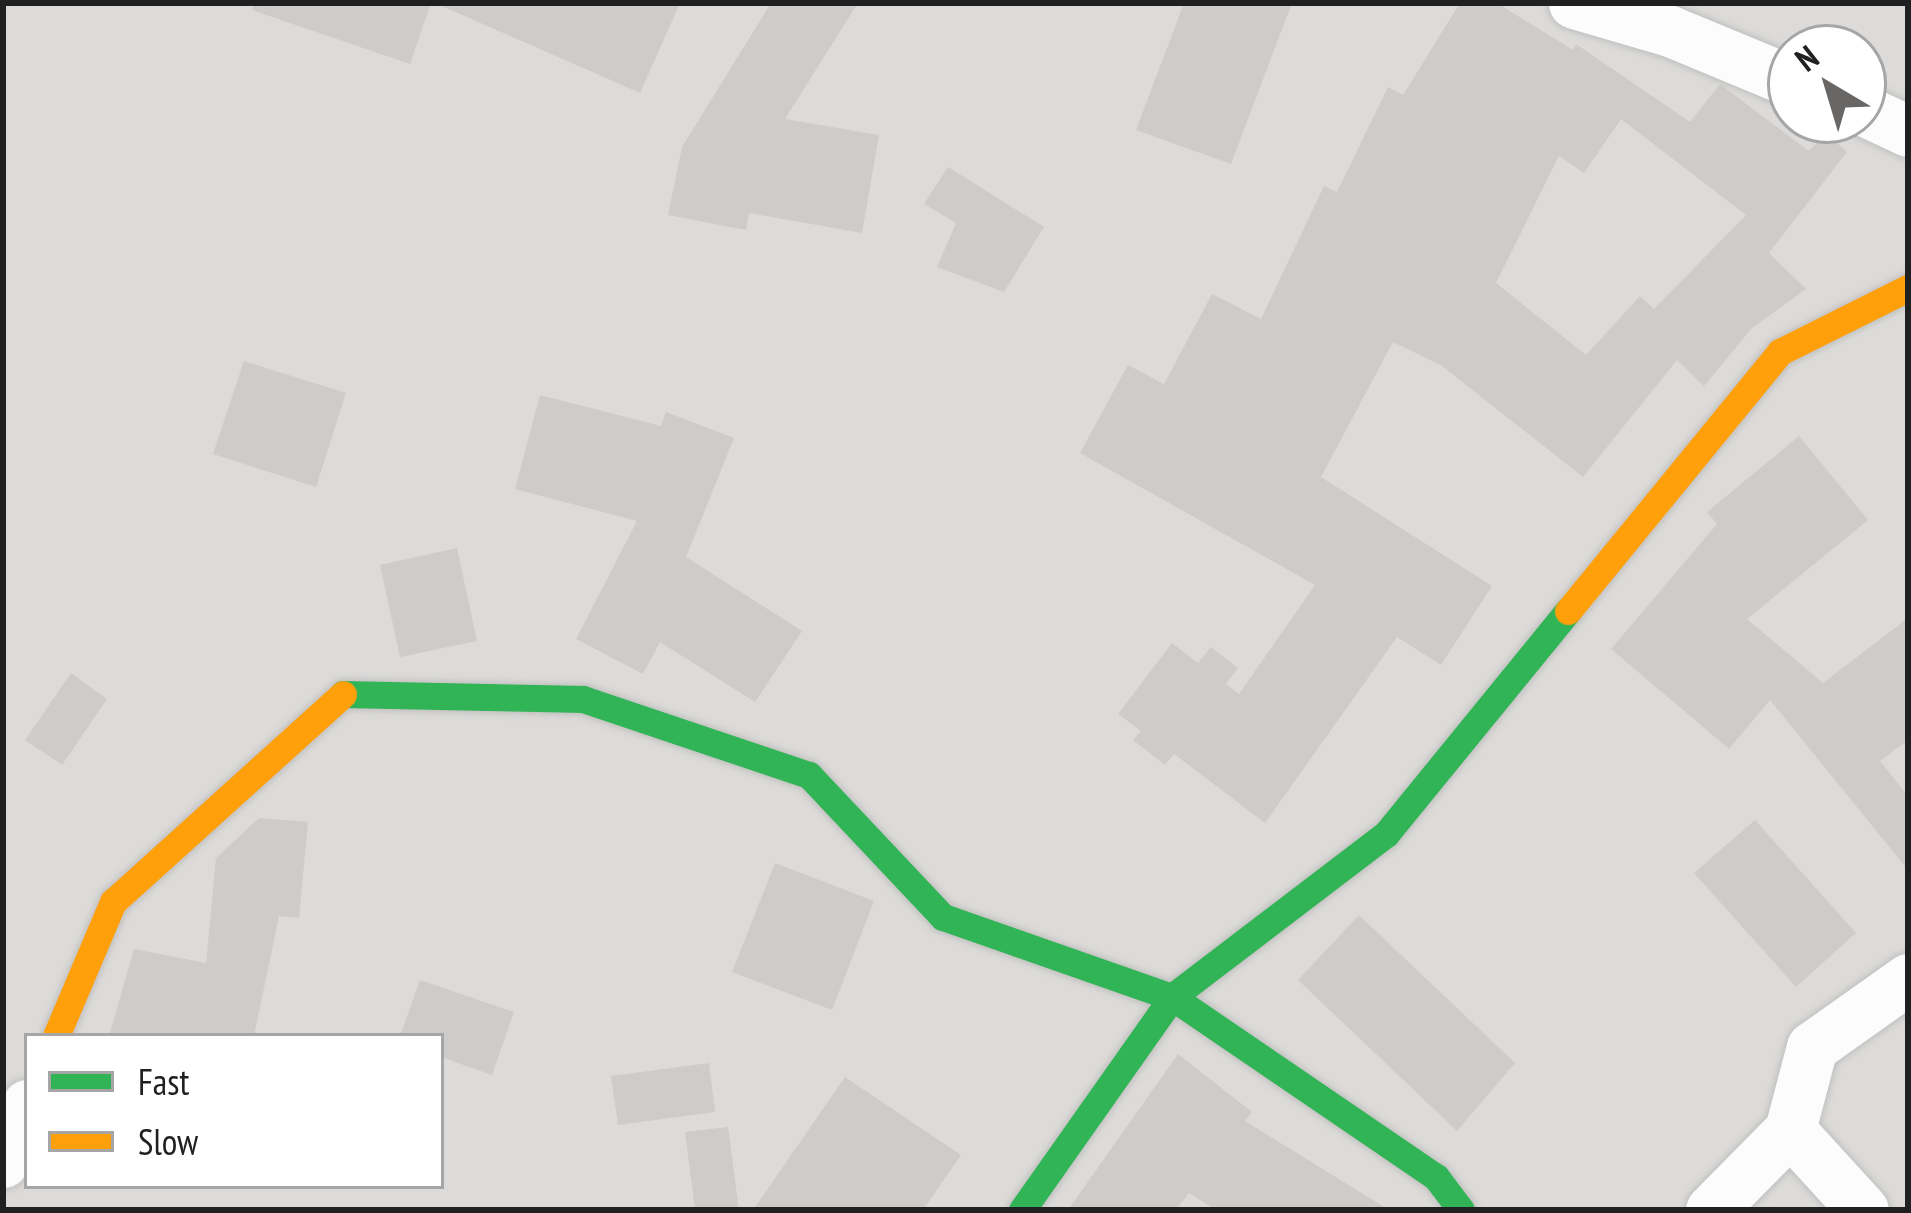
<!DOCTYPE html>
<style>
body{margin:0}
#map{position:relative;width:1911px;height:1213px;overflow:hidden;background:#edebe9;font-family:"PT Sans Narrow",sans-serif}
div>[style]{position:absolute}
.residential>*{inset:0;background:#dcdbda}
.building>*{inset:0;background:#ceccca}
.roads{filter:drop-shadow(0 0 3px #c1c0bf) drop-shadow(0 0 3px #c1c0bf)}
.street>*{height:51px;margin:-25.5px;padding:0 25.5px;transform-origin:25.5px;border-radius:25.5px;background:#fcfcfc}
.fast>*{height:27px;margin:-13.5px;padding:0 13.5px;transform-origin:13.5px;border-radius:13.5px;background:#30b455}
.slow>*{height:27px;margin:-13.5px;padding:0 13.5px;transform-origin:13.5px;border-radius:13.5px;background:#ff9f0a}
span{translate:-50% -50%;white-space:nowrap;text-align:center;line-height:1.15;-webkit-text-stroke:9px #fff;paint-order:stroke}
.frame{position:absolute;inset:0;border:6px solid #202020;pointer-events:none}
.legend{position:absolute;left:24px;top:1033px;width:420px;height:156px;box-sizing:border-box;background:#fff;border:3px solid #a6a6a6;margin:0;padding:15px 21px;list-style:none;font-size:36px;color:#202020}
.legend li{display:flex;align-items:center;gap:24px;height:60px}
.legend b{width:60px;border:3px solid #a6a6a6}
.north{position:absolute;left:1767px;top:24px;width:120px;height:120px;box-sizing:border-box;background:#fff;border:3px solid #a6a6a6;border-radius:50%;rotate:322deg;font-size:33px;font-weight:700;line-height:48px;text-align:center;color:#202020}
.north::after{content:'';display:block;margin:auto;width:42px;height:54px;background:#686766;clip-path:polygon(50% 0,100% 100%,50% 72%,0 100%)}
</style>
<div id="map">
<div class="residential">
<div style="clip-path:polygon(evenodd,3px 3px,1908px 3px,1908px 1210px,3px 1210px,3px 3px,1791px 48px,1863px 48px,1863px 120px,1791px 120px,1791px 48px,3px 3px,27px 1036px,441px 1036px,441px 1186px,27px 1186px,27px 1036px)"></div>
</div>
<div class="building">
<div style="clip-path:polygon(254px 3px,431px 3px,410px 64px,252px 10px)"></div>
<div style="clip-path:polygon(435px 3px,680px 3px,640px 93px)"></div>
<div style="clip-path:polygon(771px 3px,858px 3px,785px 119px,879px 135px,862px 233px,749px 213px,746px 230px,668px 215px,682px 147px)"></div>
<div style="clip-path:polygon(1184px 3px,1292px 3px,1231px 164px,1136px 130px)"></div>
<div style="clip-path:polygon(evenodd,1460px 3px,1497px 3px,1573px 50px,1576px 44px,1690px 122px,1720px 84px,1809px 151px,1826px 133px,1847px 152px,1769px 253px,1806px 289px,1752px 328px,1704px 386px,1677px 360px,1583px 477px,1442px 366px,1393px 342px,1321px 477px,1492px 586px,1441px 665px,1397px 637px,1265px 823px,1174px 754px,1165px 765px,1133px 740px,1141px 731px,1118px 714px,1172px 643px,1198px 663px,1211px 647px,1238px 668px,1226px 684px,1239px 694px,1315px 585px,1080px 453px,1128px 365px,1164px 384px,1212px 294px,1261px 319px,1324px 186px,1337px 192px,1388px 87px,1403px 95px,1460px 3px,1621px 119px,1746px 215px,1654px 309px,1640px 296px,1586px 355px,1496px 283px,1559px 156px,1584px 173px,1621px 119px)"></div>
<div style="clip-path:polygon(948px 167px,1044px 227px,1004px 292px,937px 267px,956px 223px,924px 204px)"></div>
<div style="clip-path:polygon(244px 361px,346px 393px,316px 487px,213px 454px)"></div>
<div style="clip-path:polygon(540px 395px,661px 426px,666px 412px,734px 438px,686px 557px,802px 631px,755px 702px,660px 642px,643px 674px,576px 639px,637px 521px,515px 489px)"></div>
<div style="clip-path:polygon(1799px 436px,1868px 520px,1747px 619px,1823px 683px,1908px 618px,1908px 740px,1880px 761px,1908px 796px,1908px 870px,1770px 700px,1729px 749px,1611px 649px,1717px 524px,1707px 512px)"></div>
<div style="clip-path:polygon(457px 548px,477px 641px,400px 657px,380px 565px)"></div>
<div style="clip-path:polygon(71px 673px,107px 699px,62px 765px,25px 740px)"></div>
<div style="clip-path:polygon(259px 818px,308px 822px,299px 918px,279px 916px,254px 1036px,109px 1036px,134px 949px,206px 963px,216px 858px)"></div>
<div style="clip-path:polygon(1755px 820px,1856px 933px,1796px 987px,1694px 873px)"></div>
<div style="clip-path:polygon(775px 863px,874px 901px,832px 1010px,732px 972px)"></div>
<div style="clip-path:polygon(1359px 915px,1515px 1063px,1457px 1131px,1298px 980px)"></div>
<div style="clip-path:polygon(420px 980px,514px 1012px,492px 1075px,441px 1057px,441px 1036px,400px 1036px)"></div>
<div style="clip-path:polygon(1178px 1054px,1252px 1112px,1245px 1121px,1389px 1210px,1216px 1210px,1189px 1193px,1176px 1210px,1068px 1210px)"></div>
<div style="clip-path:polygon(709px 1063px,715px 1112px,618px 1125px,611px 1076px)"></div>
<div style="clip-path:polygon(845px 1077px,961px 1155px,923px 1210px,753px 1210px)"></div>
<div style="clip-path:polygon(728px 1127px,739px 1210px,695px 1210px,685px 1132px)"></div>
</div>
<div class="roads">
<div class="street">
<div style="left:1574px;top:3px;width:100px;rotate:16.3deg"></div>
<div style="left:1670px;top:31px;width:131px;rotate:22.5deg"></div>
<div style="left:1863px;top:110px;width:50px;rotate:25deg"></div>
<div style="left:1790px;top:1130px;width:108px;rotate:47.6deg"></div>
<div style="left:3px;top:1162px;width:62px;rotate:-67.2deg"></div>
<div style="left:1711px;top:1210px;width:112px;rotate:-45.4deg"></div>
<div style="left:1790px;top:1130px;width:86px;rotate:-75.2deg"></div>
<div style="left:1812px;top:1047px;width:118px;rotate:-35.3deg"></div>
</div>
<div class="fast">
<div style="left:343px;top:694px;width:240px;rotate:1.2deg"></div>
<div style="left:583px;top:699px;width:238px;rotate:18.6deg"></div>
<div style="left:809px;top:775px;width:195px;rotate:46.7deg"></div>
<div style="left:943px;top:917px;width:243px;rotate:19.3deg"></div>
<div style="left:1172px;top:997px;width:320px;rotate:34.3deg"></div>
<div style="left:1436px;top:1177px;width:41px;rotate:52.9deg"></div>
<div style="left:1022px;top:1210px;width:261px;rotate:-54.8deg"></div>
<div style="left:1172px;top:997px;width:269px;rotate:-37.3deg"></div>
<div style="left:1386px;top:834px;width:288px;rotate:-50.8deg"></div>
</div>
<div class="slow">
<div style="left:1568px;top:611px;width:335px;rotate:-50.7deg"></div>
<div style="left:1780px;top:352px;width:143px;rotate:-26.6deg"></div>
<div style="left:56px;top:1036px;width:146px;rotate:-67deg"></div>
<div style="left:113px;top:902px;width:310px;rotate:-42.1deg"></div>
</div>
</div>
<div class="frame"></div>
<ul class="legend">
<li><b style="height:15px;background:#30b455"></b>Fast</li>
<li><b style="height:15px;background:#ff9f0a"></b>Slow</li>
</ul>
<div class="north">N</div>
</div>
